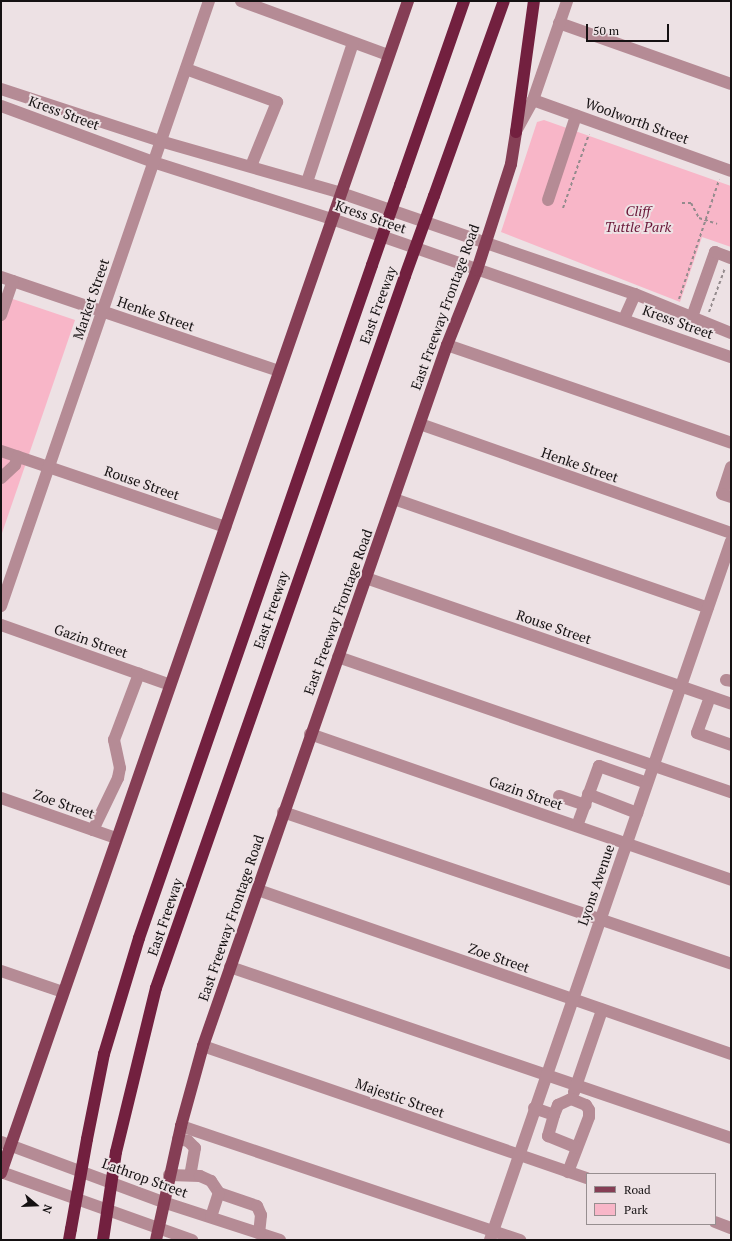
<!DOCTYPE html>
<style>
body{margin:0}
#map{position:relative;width:732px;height:1241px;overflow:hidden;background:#ede1e4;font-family:"PT Serif",serif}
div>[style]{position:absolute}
.green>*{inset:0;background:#f8b6c8}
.path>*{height:2px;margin-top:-1px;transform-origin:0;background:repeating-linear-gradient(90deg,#948b8d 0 3px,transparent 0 6px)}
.minor>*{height:12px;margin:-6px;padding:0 6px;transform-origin:6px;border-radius:6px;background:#b58b95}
.major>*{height:12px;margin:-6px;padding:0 6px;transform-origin:6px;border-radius:6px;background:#853e55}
.highway>*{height:12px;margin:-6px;padding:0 6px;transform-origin:6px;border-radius:6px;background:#72203f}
.highway-bridge>*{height:12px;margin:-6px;padding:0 6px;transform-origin:6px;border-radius:6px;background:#72203f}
span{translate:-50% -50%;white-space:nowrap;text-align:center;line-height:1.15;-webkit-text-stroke:4px #ede1e4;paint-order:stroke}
.street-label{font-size:14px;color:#151112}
.park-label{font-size:14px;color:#691738;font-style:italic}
.frame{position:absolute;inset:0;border:2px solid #151112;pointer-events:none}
.legend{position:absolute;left:586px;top:1173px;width:130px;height:52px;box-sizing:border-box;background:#ede1e4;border:1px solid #978e90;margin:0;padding:5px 7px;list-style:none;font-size:12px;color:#151112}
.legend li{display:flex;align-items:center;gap:8px;height:20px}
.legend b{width:20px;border:1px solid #978e90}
.north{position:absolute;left:16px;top:1185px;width:40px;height:40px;-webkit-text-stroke:3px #ede1e4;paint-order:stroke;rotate:109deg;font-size:11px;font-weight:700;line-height:16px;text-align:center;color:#151112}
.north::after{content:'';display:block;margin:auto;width:14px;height:18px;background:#151112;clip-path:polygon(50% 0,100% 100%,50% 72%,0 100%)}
.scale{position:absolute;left:586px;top:24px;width:83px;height:18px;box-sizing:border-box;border:2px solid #151112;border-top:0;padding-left:5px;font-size:12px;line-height:14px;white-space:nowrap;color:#151112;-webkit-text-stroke:3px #ede1e4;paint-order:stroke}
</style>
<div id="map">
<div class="green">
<div style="clip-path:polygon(544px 120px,731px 186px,731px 247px,702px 237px,680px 302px,501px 232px,537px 122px)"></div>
<div style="clip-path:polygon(1px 295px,75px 320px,1px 536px)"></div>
</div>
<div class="path">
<div style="left:682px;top:203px;width:9px"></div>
<div style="left:691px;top:203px;width:17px;rotate:62deg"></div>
<div style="left:699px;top:218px;width:19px;rotate:18deg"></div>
<div style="left:563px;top:208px;width:78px;rotate:-70.6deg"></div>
<div style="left:679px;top:299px;width:126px;rotate:-71.4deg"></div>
<div style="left:709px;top:312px;width:47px;rotate:-70deg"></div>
</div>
<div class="minor">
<div style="left:241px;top:1px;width:157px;rotate:20.2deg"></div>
<div style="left:559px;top:23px;width:182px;rotate:19.5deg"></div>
<div style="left:186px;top:69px;width:97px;rotate:19.9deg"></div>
<div style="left:277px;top:102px;width:69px;rotate:112.1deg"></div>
<div style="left:1px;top:89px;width:167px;rotate:18.1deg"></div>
<div style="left:160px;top:141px;width:188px;rotate:16deg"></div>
<div style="left:341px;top:193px;width:311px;rotate:19deg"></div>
<div style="left:635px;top:294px;width:104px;rotate:22.1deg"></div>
<div style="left:533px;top:100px;width:210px;rotate:19.7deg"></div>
<div style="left:1px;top:106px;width:162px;rotate:20.2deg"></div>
<div style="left:153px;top:162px;width:188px;rotate:17.7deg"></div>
<div style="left:332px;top:219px;width:422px;rotate:19.1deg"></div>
<div style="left:516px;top:131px;width:35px;rotate:-61deg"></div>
<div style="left:533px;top:100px;width:105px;rotate:-71deg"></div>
<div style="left:307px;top:182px;width:146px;rotate:-71.7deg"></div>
<div style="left:548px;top:200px;width:89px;rotate:-71.6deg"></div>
<div style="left:1px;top:277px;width:293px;rotate:18.7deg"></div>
<div style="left:1px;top:315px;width:36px;rotate:-71deg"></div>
<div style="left:692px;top:317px;width:69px;rotate:-70.5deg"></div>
<div style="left:715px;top:252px;width:17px;rotate:21deg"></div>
<div style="left:624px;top:319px;width:27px;rotate:-66deg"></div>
<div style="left:447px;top:345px;width:300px;rotate:19deg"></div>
<div style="left:420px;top:424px;width:330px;rotate:19.3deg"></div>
<div style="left:1px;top:451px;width:237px;rotate:18.7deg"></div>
<div style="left:731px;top:467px;width:28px;rotate:108deg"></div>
<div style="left:722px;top:494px;width:9px;rotate:18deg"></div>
<div style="left:1px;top:478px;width:19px;rotate:-43deg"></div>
<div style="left:15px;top:465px;width:9px;rotate:-72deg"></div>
<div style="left:394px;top:499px;width:332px;rotate:19.1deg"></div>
<div style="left:366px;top:578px;width:386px;rotate:19deg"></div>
<div style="left:1px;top:606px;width:640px;rotate:-71.03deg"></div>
<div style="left:1px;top:625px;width:179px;rotate:19.5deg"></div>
<div style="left:338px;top:657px;width:416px;rotate:19deg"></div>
<div style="left:726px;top:680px;width:5px;rotate:11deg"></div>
<div style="left:710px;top:697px;width:38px;rotate:110deg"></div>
<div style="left:697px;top:733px;width:36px;rotate:19deg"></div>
<div style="left:310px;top:734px;width:446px;rotate:19.1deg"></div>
<div style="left:588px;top:794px;width:53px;rotate:21.2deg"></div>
<div style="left:559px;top:796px;width:28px;rotate:19deg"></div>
<div style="left:1px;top:798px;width:122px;rotate:19.2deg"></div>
<div style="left:283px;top:812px;width:473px;rotate:18.7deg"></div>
<div style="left:577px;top:826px;width:64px;rotate:-69.9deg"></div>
<div style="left:599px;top:766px;width:51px;rotate:19.5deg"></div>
<div style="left:93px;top:830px;width:58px;rotate:-64.3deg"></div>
<div style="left:118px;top:778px;width:10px;rotate:-79deg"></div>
<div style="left:120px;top:768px;width:29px;rotate:-102deg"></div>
<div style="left:114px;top:740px;width:71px;rotate:-69.3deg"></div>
<div style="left:258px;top:890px;width:501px;rotate:19.12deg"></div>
<div style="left:230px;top:967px;width:529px;rotate:18.85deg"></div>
<div style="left:1px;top:971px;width:65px;rotate:18.7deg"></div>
<div style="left:203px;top:1046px;width:406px;rotate:19deg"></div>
<div style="left:574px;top:1092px;width:87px;rotate:-71.1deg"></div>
<div style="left:534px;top:1108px;width:21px;rotate:19deg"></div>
<div style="left:554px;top:1115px;width:11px;rotate:-68deg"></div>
<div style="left:558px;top:1105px;width:14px;rotate:-25deg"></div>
<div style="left:571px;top:1099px;width:16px;rotate:22deg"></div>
<div style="left:586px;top:1105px;width:6px;rotate:59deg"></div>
<div style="left:589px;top:1110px;width:7px;rotate:90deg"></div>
<div style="left:589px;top:1117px;width:59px;rotate:110.9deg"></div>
<div style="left:554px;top:1115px;width:22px;rotate:106deg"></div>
<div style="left:548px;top:1136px;width:31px;rotate:22deg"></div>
<div style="left:181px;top:1126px;width:358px;rotate:18.6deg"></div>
<div style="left:178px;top:1139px;width:10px;rotate:11deg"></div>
<div style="left:188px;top:1141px;width:10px;rotate:45deg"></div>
<div style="left:195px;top:1148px;width:27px;rotate:100deg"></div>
<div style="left:1px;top:1142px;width:173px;rotate:20.3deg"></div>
<div style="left:163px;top:1202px;width:123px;rotate:18deg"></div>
<div style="left:1px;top:1172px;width:203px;rotate:19.6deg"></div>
<div style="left:169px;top:1175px;width:31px;rotate:2deg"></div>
<div style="left:200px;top:1176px;width:12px;rotate:24deg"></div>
<div style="left:211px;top:1181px;width:14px;rotate:56deg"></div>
<div style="left:219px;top:1193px;width:40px;rotate:18.9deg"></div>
<div style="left:257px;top:1206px;width:10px;rotate:66deg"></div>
<div style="left:261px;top:1215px;width:18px;rotate:96deg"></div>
<div style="left:211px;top:1217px;width:25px;rotate:-72deg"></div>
<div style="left:715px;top:1222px;width:17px;rotate:21deg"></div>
<div style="left:490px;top:1240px;width:739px;rotate:-70.98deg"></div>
</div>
<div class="major">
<div style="left:1px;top:1173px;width:1241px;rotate:-70.85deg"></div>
<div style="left:156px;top:1240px;width:117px;rotate:-77.6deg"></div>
<div style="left:181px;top:1126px;width:83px;rotate:-74.6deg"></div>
<div style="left:203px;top:1046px;width:742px;rotate:-70.81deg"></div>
<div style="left:447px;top:345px;width:81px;rotate:-68.2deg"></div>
<div style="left:477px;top:270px;width:111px;rotate:-72.2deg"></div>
<div style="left:511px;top:164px;width:32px;rotate:-81deg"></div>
</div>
<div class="highway">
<div style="left:516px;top:132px;width:132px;rotate:-82.2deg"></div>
<div style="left:400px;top:185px;width:195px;rotate:-70.8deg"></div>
<div style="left:434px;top:196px;width:207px;rotate:-70.3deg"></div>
<div style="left:87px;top:1139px;width:87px;rotate:-78.7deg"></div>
<div style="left:104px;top:1054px;width:121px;rotate:-73.2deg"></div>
<div style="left:139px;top:938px;width:712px;rotate:-70.9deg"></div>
<div style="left:116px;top:1152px;width:169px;rotate:-76.3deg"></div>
<div style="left:156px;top:988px;width:754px;rotate:-70.72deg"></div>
<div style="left:69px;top:1240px;width:11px;rotate:-80deg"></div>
</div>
<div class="highway-bridge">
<div style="left:372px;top:265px;width:85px;rotate:-70.7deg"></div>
<div style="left:405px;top:276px;width:85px;rotate:-70.1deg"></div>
<div style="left:71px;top:1229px;width:91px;rotate:-79.9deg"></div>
<div style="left:103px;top:1240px;width:89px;rotate:-81.6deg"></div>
</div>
<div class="street-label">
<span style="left:64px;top:113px;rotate:20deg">Kress Street</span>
<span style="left:637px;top:121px;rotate:20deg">Woolworth Street</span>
<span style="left:371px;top:217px;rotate:19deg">Kress Street</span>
<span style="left:91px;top:299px;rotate:-71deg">Market Street</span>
<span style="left:378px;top:305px;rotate:-70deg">East Freeway</span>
<span style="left:445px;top:307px;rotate:-70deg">East Freeway Frontage Road</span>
<span style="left:156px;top:314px;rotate:19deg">Henke Street</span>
<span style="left:678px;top:322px;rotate:20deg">Kress Street</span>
<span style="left:580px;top:465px;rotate:19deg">Henke Street</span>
<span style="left:142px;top:483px;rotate:19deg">Rouse Street</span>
<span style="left:271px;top:610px;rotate:-71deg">East Freeway</span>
<span style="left:338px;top:612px;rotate:-70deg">East Freeway Frontage Road</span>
<span style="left:554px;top:627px;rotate:19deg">Rouse Street</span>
<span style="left:91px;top:641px;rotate:19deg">Gazin Street</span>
<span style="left:526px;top:793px;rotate:19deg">Gazin Street</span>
<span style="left:64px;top:804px;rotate:19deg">Zoe Street</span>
<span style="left:596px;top:885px;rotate:-71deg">Lyons Avenue</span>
<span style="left:165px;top:917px;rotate:-71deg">East Freeway</span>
<span style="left:231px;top:918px;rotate:-71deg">East Freeway Frontage Road</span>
<span style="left:499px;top:958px;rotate:19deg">Zoe Street</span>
<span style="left:400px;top:1098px;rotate:19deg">Majestic Street</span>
<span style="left:145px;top:1178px;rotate:20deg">Lathrop Street</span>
</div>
<div class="park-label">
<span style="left:638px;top:219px">Cliff<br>Tuttle Park</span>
</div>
<div class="frame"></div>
<ul class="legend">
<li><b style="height:5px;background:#853e55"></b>Road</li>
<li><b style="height:11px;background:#f8b6c8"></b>Park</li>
</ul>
<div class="north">N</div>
<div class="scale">50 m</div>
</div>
